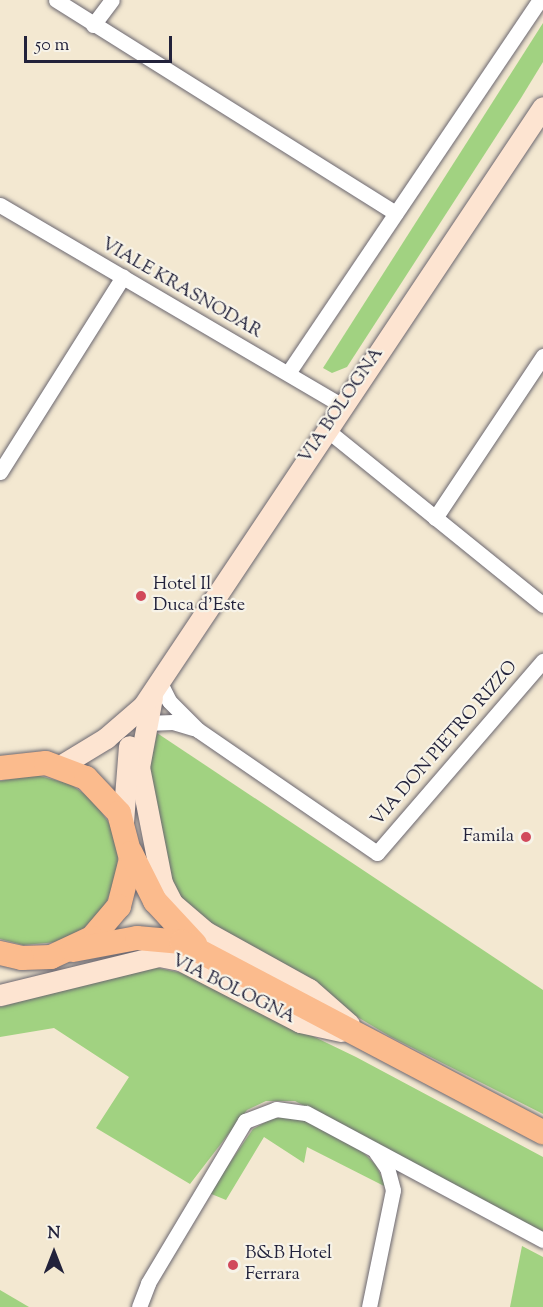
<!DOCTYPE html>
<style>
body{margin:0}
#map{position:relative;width:543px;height:1307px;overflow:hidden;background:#f3e8d1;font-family:"Sorts Mill Goudy",serif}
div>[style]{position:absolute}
.green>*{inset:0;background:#a1d281}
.roads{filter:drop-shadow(0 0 2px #6b6770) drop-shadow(0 0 2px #6b6770)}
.street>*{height:15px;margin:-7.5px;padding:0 7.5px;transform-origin:7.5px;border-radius:7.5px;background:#fff}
.secondary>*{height:21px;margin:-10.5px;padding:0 10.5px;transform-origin:10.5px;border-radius:10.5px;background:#fde4d1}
.primary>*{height:24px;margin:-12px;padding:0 12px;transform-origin:12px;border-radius:12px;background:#fbbb8d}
.dots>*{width:16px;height:16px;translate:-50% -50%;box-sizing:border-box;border:3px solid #f7f3e8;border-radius:50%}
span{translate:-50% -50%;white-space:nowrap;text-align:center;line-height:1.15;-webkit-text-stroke:4.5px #f7f3e8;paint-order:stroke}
.street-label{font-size:18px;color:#22223b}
.poi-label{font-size:18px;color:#22223b}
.left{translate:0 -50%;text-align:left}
.right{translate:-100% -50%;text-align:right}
.north{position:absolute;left:24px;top:1223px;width:60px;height:60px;-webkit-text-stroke:4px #f7f3e8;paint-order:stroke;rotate:0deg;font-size:16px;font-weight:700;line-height:24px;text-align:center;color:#22223b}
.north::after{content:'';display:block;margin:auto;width:21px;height:27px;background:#22223b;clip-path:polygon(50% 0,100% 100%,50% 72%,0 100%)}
.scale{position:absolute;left:24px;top:36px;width:148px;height:27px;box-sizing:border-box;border:3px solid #22223b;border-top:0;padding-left:8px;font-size:18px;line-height:21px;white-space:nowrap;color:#22223b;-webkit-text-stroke:4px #f7f3e8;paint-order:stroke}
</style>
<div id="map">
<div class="green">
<div style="clip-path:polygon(543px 23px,543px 62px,521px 98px,347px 367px,332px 373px,323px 368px)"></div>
<div style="clip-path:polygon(157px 733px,543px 990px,543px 1114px,391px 1037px,205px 926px,173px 892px,147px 781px)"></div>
<div style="clip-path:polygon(36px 775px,70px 784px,93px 800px,111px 826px,118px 853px,117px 873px,105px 906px,84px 928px,58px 942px,23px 945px,0 939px,0 781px)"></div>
<div style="clip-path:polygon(158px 968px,182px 973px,356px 1057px,543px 1157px,543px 1232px,295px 1101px,266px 1101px,247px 1110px,190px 1184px,96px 1128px,129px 1077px,54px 1028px,0 1037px,0 1007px,138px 969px)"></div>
<div style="clip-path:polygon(288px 1116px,302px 1119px,361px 1150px,376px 1165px,386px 1187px,307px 1147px,304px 1163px,264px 1137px,226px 1200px,209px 1193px,253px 1129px,271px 1119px)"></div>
<div style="clip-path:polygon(522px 1246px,543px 1257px,543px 1307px,510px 1307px)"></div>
<div style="clip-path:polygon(0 1290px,29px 1307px,0 1307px)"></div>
</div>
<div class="roads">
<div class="street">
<div style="left:56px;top:0;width:401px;rotate:32.1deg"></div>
<div style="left:93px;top:25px;width:31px;rotate:-53deg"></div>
<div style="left:0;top:205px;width:398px;rotate:30.4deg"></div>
<div style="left:288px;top:373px;width:450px;rotate:-56deg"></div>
<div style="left:327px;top:430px;width:278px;rotate:39deg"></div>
<div style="left:0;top:472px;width:231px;rotate:-57.8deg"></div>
<div style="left:435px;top:518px;width:195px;rotate:-56.3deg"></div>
<div style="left:159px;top:681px;width:22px;rotate:63deg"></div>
<div style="left:169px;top:701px;width:41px;rotate:45deg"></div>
<div style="left:198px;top:730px;width:217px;rotate:34.5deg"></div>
<div style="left:377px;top:853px;width:254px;rotate:-49.2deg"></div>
<div style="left:146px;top:723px;width:27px;rotate:-2deg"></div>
<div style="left:173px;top:722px;width:21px;rotate:17deg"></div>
<div style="left:139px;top:1307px;width:26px;rotate:-69deg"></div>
<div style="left:148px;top:1283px;width:189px;rotate:-59.1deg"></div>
<div style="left:245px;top:1121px;width:33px;rotate:-21deg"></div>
<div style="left:276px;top:1109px;width:30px;rotate:8deg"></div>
<div style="left:306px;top:1113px;width:269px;rotate:28.2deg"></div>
<div style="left:369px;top:1307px;width:119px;rotate:-78.4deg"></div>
<div style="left:393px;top:1190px;width:23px;rotate:-105deg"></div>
<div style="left:387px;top:1168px;width:19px;rotate:-125deg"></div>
</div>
<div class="secondary">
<div style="left:152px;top:697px;width:71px;rotate:100.5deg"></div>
<div style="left:139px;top:767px;width:118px;rotate:78.8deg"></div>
<div style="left:162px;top:883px;width:22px;rotate:63deg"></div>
<div style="left:172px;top:903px;width:45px;rotate:40.5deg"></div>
<div style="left:206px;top:932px;width:118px;rotate:29deg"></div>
<div style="left:309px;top:989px;width:53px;rotate:41.2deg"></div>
<div style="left:60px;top:766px;width:54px;rotate:-31.3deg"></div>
<div style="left:106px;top:738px;width:49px;rotate:-40.9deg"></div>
<div style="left:143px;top:706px;width:720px;rotate:-56.27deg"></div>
<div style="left:123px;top:822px;width:76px;rotate:-85.5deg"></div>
<div style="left:0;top:995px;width:164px;rotate:-13.8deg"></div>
<div style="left:159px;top:956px;width:21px;rotate:11deg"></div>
<div style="left:180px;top:960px;width:135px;rotate:27.3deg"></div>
<div style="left:300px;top:1022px;width:42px;rotate:12.4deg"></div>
</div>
<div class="primary">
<div style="left:0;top:768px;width:46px;rotate:-6.2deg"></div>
<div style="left:46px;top:763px;width:43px;rotate:20.6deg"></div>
<div style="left:86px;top:778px;width:48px;rotate:46.7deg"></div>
<div style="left:119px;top:813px;width:48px;rotate:75.4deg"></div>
<div style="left:131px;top:859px;width:49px;rotate:104.3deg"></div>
<div style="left:119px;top:906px;width:42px;rotate:130.2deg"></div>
<div style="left:92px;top:938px;width:45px;rotate:155.1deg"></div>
<div style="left:51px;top:957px;width:29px;rotate:178deg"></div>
<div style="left:22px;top:958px;width:23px;rotate:-167deg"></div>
<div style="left:131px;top:853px;width:54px;rotate:63.4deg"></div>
<div style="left:155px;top:901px;width:59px;rotate:47.1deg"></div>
<div style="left:73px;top:950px;width:65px;rotate:-10.6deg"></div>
<div style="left:137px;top:938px;width:45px;rotate:5.1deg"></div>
<div style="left:182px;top:942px;width:408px;rotate:27.8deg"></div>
</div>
</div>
<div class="dots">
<div style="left:141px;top:596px;background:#d1495b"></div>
<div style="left:526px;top:837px;background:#d1495b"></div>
<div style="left:233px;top:1265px;background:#d1495b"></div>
</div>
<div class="street-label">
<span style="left:181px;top:289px;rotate:30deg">VIALE KRASNODAR</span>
<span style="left:342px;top:406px;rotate:-56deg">VIA BOLOGNA</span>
<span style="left:445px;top:744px;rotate:-49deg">VIA DON PIETRO RIZZO</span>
<span style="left:233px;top:990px;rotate:26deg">VIA BOLOGNA</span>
</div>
<div class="poi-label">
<span class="left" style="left:153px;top:596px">Hotel Il<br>Duca d'Este</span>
<span class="right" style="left:514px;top:837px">Famila</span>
<span class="left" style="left:245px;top:1265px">B&amp;B Hotel<br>Ferrara</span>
</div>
<div class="north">N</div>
<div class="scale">50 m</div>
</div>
